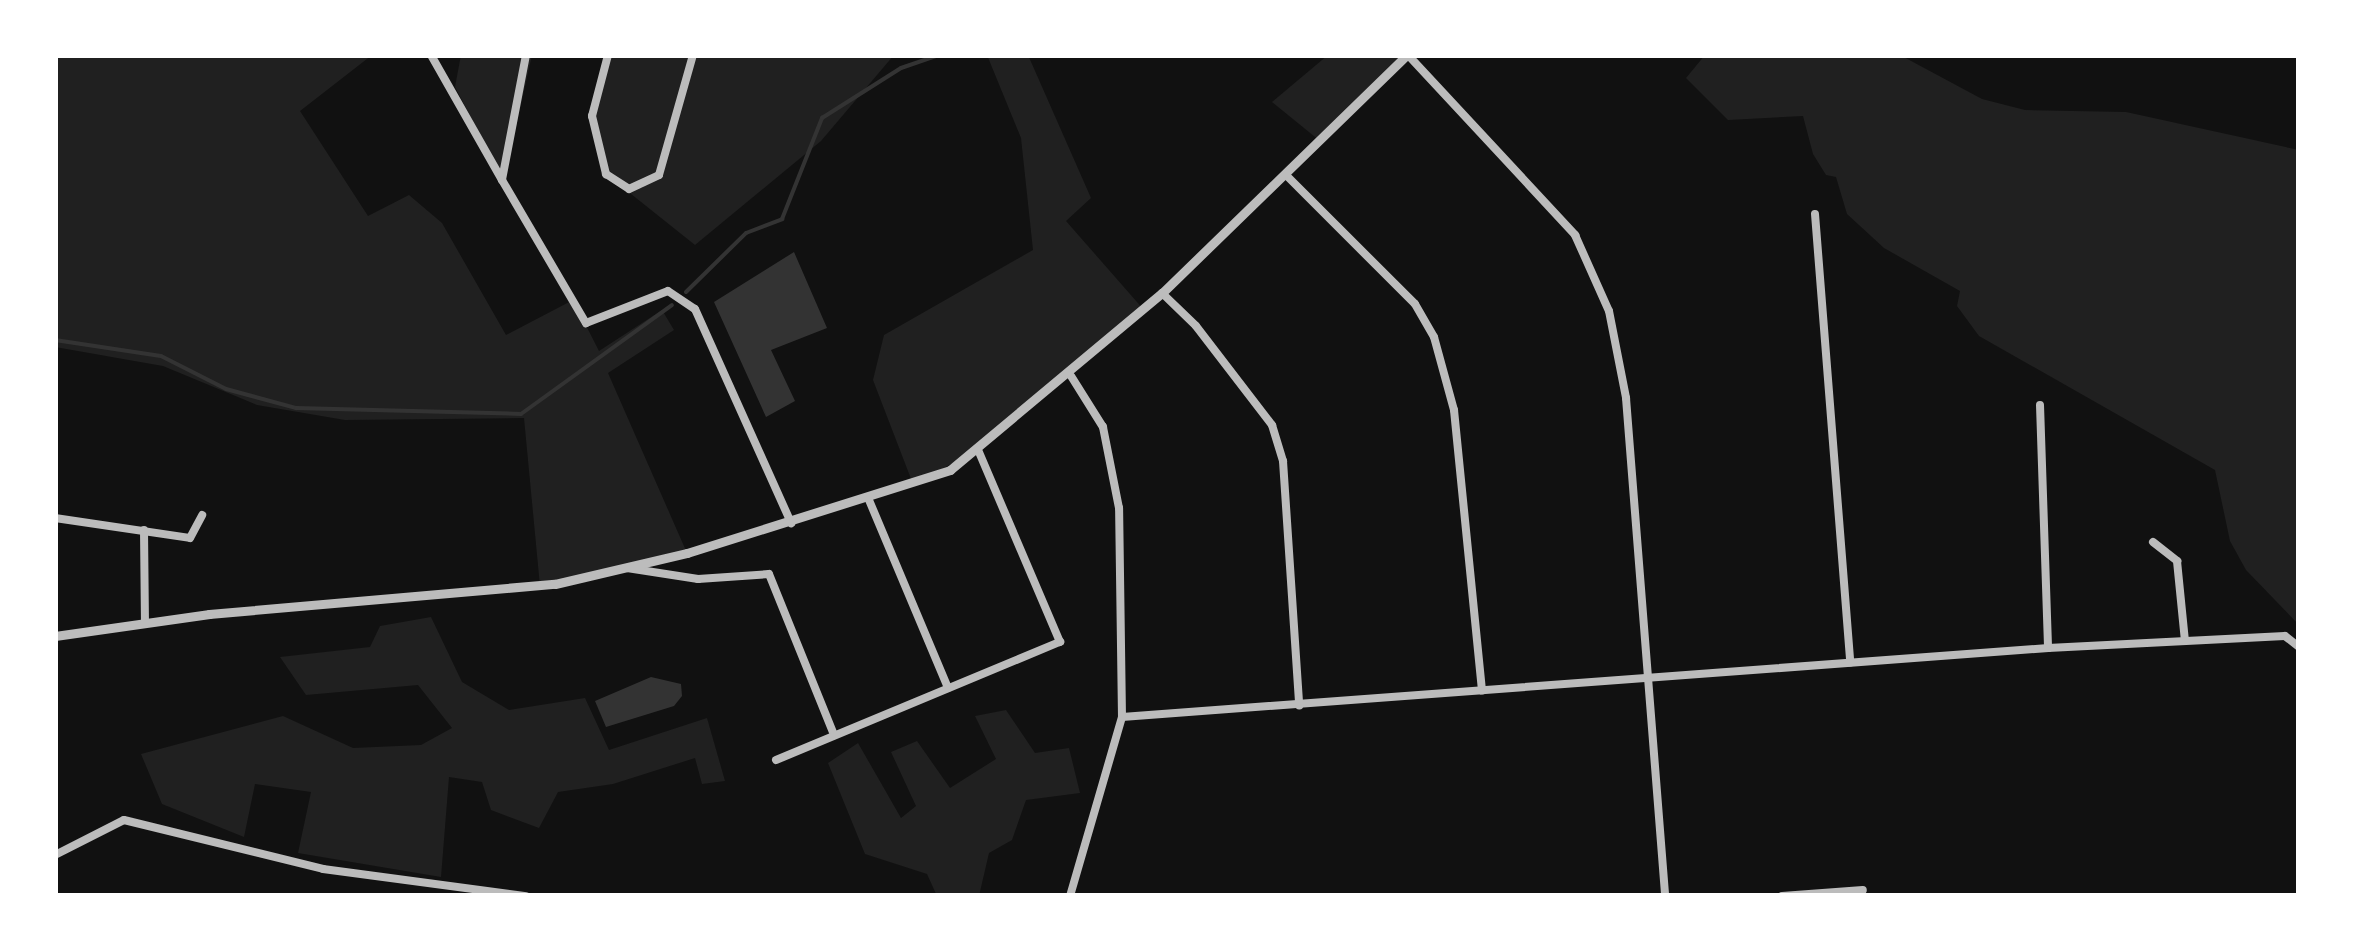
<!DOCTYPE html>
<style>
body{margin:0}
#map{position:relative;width:2354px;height:951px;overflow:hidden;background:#111;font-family:Commissioner,sans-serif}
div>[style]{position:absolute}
.green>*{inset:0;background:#202020}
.water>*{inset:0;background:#333}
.stream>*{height:4px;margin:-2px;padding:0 2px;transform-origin:2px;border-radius:2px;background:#333}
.minor>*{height:8px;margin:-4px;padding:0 4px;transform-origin:4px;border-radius:4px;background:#bcbcbc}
.tertiary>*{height:9px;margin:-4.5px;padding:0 4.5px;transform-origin:4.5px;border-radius:4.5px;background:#bcbcbc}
span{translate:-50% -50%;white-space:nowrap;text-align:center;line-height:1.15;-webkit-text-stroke:9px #fff;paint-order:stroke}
.frame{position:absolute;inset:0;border:58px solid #fff;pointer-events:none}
</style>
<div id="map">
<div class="green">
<div style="clip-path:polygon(55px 55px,372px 55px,300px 111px,368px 216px,409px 195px,442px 223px,506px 335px,573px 300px,599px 351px,662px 310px,674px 330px,608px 373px,687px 553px,540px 586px,524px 418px,345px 420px,257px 405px,163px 366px,55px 347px)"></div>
<div style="clip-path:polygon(461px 55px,532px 55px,504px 180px,455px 87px)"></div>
<div style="clip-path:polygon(608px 55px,894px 55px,821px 141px,695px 245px,606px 174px,592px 117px)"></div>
<div style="clip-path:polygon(987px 55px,1028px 55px,1091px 198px,1066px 221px,1144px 310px,978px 450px,913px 484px,873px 380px,884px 335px,1033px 250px,1021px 138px)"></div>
<div style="clip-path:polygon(1328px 55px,1407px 55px,1320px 141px,1272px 102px)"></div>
<div style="clip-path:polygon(1705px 55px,1900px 55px,1982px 99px,2025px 110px,2126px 112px,2299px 150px,2299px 625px,2246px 570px,2230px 541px,2215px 470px,1979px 336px,1957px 306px,1960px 291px,1884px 248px,1847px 214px,1836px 177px,1826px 175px,1813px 154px,1803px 116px,1728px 120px,1686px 78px)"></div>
<div style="clip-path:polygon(431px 617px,462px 682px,509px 710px,585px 698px,609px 750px,707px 718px,725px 781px,702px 784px,695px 758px,613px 784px,558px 792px,539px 828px,491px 810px,482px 782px,449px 777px,441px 877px,298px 853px,311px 792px,255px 784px,244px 837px,162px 804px,141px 754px,283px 716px,353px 748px,421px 745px,452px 728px,418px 685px,306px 695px,280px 657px,370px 647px,380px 626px)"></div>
<div style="clip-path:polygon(1006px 710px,1035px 753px,1069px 748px,1080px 793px,1026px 800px,1012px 840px,989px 853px,979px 896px,937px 896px,927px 874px,865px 854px,828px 763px,858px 743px,901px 818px,916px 806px,891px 752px,917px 741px,950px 788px,996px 759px,975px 716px)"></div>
</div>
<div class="water">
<div style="clip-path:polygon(794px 252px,827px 328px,771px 350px,795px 401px,766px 417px,714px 302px)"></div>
<div style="clip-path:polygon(651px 677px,681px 684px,682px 696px,674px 706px,606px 727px,595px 701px)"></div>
</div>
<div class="stream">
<div style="left:686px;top:292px;width:84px;rotate:-44.5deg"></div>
<div style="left:746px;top:233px;width:39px;rotate:-21deg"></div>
<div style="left:782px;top:219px;width:109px;rotate:-68.4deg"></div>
<div style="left:822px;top:118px;width:93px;rotate:-32.3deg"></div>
<div style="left:901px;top:68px;width:39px;rotate:-19deg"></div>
<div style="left:55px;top:340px;width:107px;rotate:8.6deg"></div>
<div style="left:161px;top:356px;width:73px;rotate:26.9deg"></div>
<div style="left:226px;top:389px;width:73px;rotate:15.2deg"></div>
<div style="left:296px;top:408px;width:225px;rotate:1.5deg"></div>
<div style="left:521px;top:414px;width:186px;rotate:-35.8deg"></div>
</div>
<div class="minor">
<div style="left:431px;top:55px;width:144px;rotate:60.4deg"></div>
<div style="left:526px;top:55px;width:127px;rotate:100.9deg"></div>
<div style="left:502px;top:180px;width:166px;rotate:59.6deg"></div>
<div style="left:586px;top:323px;width:88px;rotate:-21.3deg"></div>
<div style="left:668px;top:291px;width:32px;rotate:34deg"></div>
<div style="left:695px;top:309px;width:235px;rotate:65.8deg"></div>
<div style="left:608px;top:55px;width:63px;rotate:104.7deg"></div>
<div style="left:592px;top:116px;width:60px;rotate:76.4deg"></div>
<div style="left:606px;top:174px;width:27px;rotate:33deg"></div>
<div style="left:629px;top:189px;width:33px;rotate:-25deg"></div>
<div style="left:659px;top:175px;width:125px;rotate:-74.2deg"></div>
<div style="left:1408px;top:55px;width:246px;rotate:47.1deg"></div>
<div style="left:1575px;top:235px;width:83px;rotate:65.9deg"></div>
<div style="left:1609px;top:311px;width:89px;rotate:78.9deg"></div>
<div style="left:1626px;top:398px;width:500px;rotate:85.5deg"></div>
<div style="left:1286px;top:175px;width:182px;rotate:45deg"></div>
<div style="left:1415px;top:304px;width:38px;rotate:60deg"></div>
<div style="left:1434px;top:337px;width:76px;rotate:74.7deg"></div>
<div style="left:1454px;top:410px;width:282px;rotate:84.3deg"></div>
<div style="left:1815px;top:214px;width:450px;rotate:85.5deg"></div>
<div style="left:1162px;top:293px;width:47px;rotate:44.1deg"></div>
<div style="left:1196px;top:326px;width:125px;rotate:52.5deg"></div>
<div style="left:1272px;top:425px;width:38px;rotate:73deg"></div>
<div style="left:1283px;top:461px;width:245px;rotate:86.2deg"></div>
<div style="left:2040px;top:405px;width:243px;rotate:88.1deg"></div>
<div style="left:869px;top:500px;width:204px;rotate:67.2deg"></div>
<div style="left:55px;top:518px;width:136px;rotate:8.4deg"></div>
<div style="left:190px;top:538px;width:26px;rotate:-62deg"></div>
<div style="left:144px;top:530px;width:93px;rotate:89.4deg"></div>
<div style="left:2153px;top:542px;width:31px;rotate:38deg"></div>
<div style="left:2177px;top:561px;width:80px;rotate:84.3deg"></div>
<div style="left:627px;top:568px;width:72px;rotate:8.8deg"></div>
<div style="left:698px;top:579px;width:71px;rotate:-4deg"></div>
<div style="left:769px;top:574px;width:174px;rotate:68deg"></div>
<div style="left:1122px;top:717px;width:929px;rotate:-4.26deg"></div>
<div style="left:2048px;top:648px;width:237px;rotate:-2.9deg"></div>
<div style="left:2285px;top:636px;width:18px;rotate:38deg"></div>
<div style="left:776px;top:760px;width:308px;rotate:-22.6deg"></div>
<div style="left:1060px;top:642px;width:209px;rotate:-113.1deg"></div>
<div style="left:55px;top:855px;width:77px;rotate:-26.9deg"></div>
<div style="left:124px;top:820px;width:205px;rotate:13.8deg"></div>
<div style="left:323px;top:869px;width:205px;rotate:7.6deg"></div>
<div style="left:1070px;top:896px;width:186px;rotate:-73.8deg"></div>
<div style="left:1122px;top:717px;width:209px;rotate:-90.8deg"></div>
<div style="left:1119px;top:508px;width:83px;rotate:-101.2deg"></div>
<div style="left:1103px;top:427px;width:60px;rotate:-122.1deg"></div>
<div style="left:1782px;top:896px;width:81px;rotate:-4.2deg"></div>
</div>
<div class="tertiary">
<div style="left:55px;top:636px;width:156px;rotate:-8.1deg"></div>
<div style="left:209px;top:614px;width:347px;rotate:-5deg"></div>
<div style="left:555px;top:584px;width:136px;rotate:-13.2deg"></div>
<div style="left:687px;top:553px;width:276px;rotate:-17.5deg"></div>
<div style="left:950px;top:470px;width:276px;rotate:-39.9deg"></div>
<div style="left:1162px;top:293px;width:342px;rotate:-44.2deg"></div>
</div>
<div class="frame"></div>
</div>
